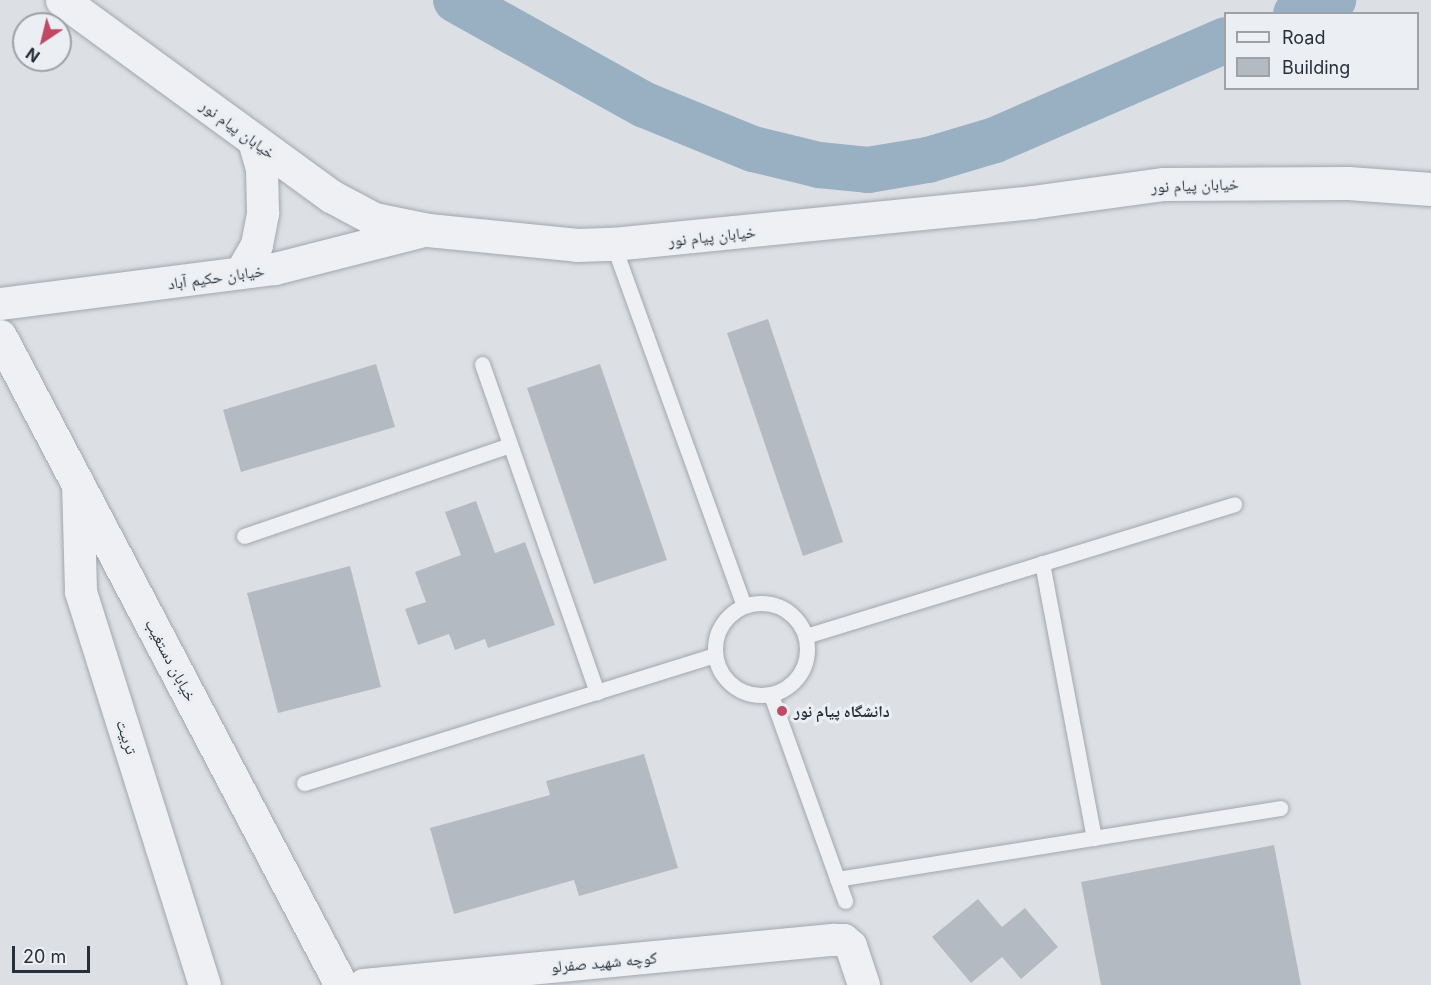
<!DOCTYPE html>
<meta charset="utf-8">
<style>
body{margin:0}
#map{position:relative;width:1431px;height:985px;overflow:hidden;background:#dce0e5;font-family:Inter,"Noto Naskh Arabic",sans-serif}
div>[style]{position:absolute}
.river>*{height:46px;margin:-23px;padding:0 23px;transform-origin:23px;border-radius:23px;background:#99b0c2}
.building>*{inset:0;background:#b4bac1}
.roads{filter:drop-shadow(0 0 2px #a2a7ae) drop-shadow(0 0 2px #a2a7ae)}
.service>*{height:15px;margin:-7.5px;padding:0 7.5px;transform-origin:7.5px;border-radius:7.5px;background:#eef0f4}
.service>.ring{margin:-7.5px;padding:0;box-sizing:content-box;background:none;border:15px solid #eef0f4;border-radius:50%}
.minor>*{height:32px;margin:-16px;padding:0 16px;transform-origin:16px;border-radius:16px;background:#eef0f4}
.tertiary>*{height:33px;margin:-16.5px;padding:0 16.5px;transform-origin:16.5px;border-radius:16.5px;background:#eef0f4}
.dots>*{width:16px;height:16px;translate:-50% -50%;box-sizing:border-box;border:3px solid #ebeff3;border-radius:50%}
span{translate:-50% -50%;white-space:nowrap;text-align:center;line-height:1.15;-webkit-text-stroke:6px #ebeff3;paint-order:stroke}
.street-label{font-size:16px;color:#272f3a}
.poi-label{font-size:16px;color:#272f3a;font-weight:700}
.left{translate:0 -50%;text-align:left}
.legend{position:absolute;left:1224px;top:12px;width:195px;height:78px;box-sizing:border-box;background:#ebeff3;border:2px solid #9da2a9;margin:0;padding:8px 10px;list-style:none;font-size:18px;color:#272f3a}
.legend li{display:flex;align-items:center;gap:12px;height:30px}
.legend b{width:30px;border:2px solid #9da2a9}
.north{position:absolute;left:12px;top:12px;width:60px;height:60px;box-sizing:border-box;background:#ebeff3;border:2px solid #9da2a9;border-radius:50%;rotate:215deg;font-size:16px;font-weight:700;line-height:24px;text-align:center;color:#272f3a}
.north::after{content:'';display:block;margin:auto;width:21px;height:27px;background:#c14a63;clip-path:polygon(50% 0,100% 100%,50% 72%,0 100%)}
.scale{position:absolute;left:12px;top:946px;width:78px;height:27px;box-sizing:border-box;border:3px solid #272f3a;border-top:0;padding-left:8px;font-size:18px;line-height:21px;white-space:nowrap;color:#272f3a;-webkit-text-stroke:4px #ebeff3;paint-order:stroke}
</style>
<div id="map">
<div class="river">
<div style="left:456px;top:0;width:216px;rotate:29.1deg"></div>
<div style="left:645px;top:105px;width:117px;rotate:22.2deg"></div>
<div style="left:753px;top:149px;width:68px;rotate:13.6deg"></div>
<div style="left:819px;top:165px;width:49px;rotate:5.8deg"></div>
<div style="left:868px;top:170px;width:61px;rotate:-9.5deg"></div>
<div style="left:928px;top:160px;width:70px;rotate:-16.6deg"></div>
<div style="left:995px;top:140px;width:252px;rotate:-23.4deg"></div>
<div style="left:1296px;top:14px;width:40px;rotate:-21deg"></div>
</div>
<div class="building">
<div style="clip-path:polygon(768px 319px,843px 542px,803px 556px,727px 333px)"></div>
<div style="clip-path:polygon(376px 364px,395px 427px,241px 472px,223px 410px)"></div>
<div style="clip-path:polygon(600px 364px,667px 560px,594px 584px,527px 388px)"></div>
<div style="clip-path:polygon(476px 501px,495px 553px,525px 542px,555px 625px,488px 648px,485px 639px,455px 650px,449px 634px,418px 645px,405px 609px,426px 602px,415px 572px,461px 555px,445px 512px)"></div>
<div style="clip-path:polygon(350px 566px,381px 687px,278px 713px,247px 593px)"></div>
<div style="clip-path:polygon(644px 754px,678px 868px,579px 896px,574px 880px,454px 914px,430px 828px,550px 795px,546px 781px)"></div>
<div style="clip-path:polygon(1274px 845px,1301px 985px,1101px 985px,1081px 882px)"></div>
<div style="clip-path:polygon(978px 899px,1002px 927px,1025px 908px,1058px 947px,1021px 979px,1002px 957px,971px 983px,932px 937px)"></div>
</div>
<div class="roads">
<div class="service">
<div style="left:613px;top:244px;width:384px;rotate:70.1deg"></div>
<div style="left:482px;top:364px;width:348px;rotate:70.7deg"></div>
<div style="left:244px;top:536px;width:281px;rotate:-18.9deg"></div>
<div style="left:1042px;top:563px;width:280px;rotate:79.3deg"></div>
<div class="ring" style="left:715px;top:603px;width:77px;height:77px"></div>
<div style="left:806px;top:636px;width:448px;rotate:-17.1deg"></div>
<div style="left:771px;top:695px;width:219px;rotate:70.2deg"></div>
<div style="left:304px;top:783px;width:430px;rotate:-17.3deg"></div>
<div style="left:837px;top:879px;width:449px;rotate:-9.1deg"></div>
</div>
<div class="minor">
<div style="left:241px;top:273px;width:32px;rotate:-60deg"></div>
<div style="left:257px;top:245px;width:33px;rotate:-79deg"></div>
<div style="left:263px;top:213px;width:44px;rotate:-91.3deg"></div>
<div style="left:262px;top:169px;width:29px;rotate:-106deg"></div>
<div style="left:0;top:304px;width:277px;rotate:-7.3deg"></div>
<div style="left:275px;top:269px;width:158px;rotate:-14.3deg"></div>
<div style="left:78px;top:483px;width:109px;rotate:88.4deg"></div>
<div style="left:81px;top:592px;width:412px;rotate:72.5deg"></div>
<div style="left:364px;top:985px;width:473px;rotate:-5.5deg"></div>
<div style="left:835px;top:940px;width:9px"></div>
<div style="left:844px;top:940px;width:9px;rotate:41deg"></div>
<div style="left:851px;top:946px;width:41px;rotate:71.6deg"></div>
</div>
<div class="tertiary">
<div style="left:62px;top:0;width:333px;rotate:36.1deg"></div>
<div style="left:331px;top:196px;width:49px;rotate:28.1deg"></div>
<div style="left:374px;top:219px;width:55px;rotate:11.5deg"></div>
<div style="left:428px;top:230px;width:150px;rotate:5.7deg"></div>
<div style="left:577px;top:245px;width:36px;rotate:-2deg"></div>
<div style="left:613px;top:244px;width:421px;rotate:-5.7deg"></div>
<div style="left:1032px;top:202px;width:133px;rotate:-7.8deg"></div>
<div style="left:1164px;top:184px;width:184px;rotate:-0.3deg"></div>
<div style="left:1348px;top:183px;width:83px;rotate:4.1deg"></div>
<div style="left:0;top:336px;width:733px;rotate:62.28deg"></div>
</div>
</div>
<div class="dots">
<div style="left:782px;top:711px;background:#c14a63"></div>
</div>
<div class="street-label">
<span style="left:238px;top:129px;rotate:36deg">خیابان پیام نور</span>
<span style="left:1195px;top:185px;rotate:-2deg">خیابان پیام نور</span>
<span style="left:712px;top:236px;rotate:-6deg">خیابان پیام نور</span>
<span style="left:216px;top:277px;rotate:-8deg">خیابان حکیم آباد</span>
<span style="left:171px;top:660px;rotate:62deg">خیابان دستغیب</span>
<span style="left:127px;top:737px;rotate:72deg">تربیت</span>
<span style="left:604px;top:962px;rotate:-5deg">کوچه شهید صفرلو</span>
</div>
<div class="poi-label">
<span class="left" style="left:794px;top:711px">دانشگاه پیام نور</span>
</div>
<ul class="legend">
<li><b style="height:8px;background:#eef0f4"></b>Road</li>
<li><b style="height:16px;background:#b4bac1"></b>Building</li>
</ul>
<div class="north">N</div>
<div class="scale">20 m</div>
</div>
